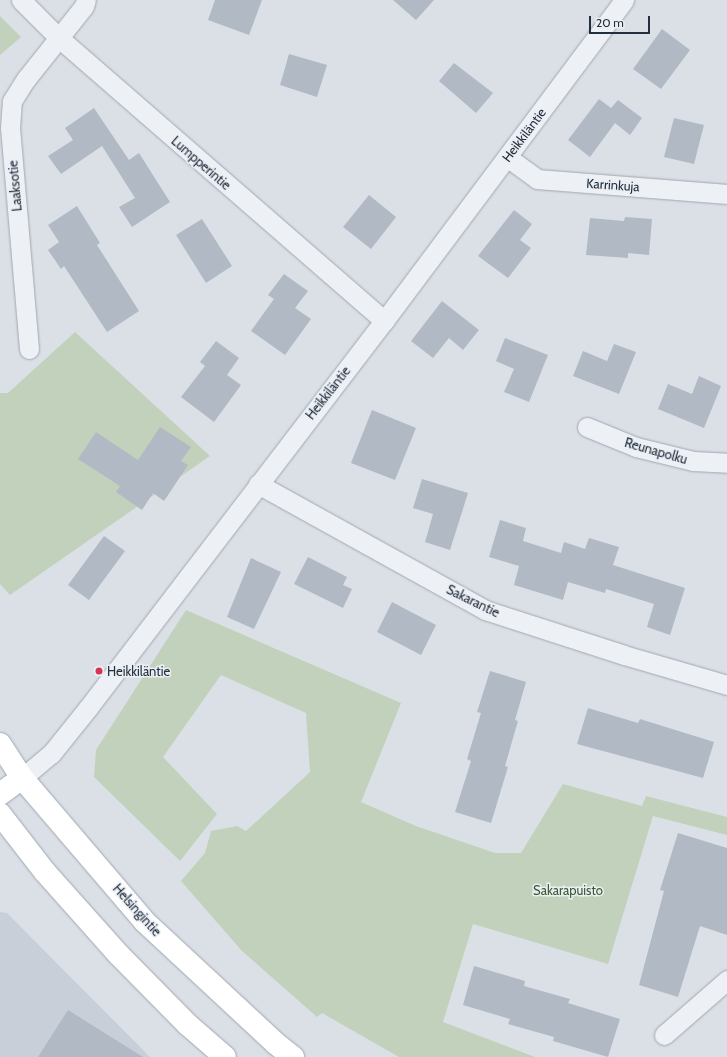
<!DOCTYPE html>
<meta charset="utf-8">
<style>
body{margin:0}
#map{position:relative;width:727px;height:1057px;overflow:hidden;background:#dbe0e7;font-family:Cabin,sans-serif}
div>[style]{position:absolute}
.built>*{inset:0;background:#c8cfd9}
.green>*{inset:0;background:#c2d1bb}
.building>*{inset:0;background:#b1b9c4}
.roads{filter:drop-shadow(0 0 1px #a0a7b1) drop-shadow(0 0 1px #a0a7b1)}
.street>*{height:19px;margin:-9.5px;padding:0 9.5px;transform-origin:9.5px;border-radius:9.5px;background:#edf0f5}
.secondary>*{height:22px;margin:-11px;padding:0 11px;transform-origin:11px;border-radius:11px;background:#fff}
.dots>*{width:11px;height:11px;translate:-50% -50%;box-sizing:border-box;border:2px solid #eaeff4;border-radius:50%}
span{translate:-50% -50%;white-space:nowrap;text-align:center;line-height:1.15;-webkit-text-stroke:3px #eaeff4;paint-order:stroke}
.street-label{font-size:13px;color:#242e3d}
.poi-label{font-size:13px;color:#242e3d}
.left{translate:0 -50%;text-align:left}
.park-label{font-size:13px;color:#3a5a30}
.scale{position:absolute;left:589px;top:16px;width:61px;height:18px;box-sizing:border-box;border:2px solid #242e3d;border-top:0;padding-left:5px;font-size:12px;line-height:14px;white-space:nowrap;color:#242e3d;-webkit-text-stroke:3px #eaeff4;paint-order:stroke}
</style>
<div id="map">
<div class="built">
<div style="clip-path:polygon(0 912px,7px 913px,150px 1057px,0 1057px)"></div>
</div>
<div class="green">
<div style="clip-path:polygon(0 16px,21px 37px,0 55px)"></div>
<div style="clip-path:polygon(75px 332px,210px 456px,10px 595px,0 584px,0 393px,8px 393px)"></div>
<div style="clip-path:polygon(186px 610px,401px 703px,361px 802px,416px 826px,495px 853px,521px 853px,563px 784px,642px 806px,646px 796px,727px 817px,727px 835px,653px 816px,608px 964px,473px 924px,443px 1022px,535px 1057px,399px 1057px,322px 1013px,317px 1017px,242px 951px,181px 881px,205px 853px,211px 831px,237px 826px,246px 831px,310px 772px,306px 713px,221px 675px,163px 757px,217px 814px,180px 861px,94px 777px,96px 750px)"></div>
</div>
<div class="building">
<div style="clip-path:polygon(215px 0,262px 0,249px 35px,208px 20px)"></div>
<div style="clip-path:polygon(393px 0,434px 0,416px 20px)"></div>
<div style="clip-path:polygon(662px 29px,690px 50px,661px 89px,633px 69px)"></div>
<div style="clip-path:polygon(289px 54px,327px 65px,317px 97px,280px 85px)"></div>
<div style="clip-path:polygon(454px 63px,493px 93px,476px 113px,439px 81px)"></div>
<div style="clip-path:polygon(599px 99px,611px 108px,618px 100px,642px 118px,630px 135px,615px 123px,590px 157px,568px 140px)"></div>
<div style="clip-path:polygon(94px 108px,129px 160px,139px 153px,170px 202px,132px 227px,119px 207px,135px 198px,102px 146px,61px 174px,48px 156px,73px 140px,65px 128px)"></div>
<div style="clip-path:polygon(674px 118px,704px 125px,694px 164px,664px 157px)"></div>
<div style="clip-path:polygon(369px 195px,396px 217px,371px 249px,343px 227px)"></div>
<div style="clip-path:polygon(77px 206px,100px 243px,97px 245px,139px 311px,107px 332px,64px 266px,61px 269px,48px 250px,59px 242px,48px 225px)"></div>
<div style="clip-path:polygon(514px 210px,532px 224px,520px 240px,531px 248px,508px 278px,478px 256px)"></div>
<div style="clip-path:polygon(625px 217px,652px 219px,649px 255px,628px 253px,628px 258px,586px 255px,590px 218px,624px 221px)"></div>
<div style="clip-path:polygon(202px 219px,232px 266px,206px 283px,176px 235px)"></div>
<div style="clip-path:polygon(284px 274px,308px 291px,295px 308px,311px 319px,285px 355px,251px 331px,274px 299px,268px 295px)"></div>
<div style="clip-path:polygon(442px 301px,479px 330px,463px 350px,449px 338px,433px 358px,411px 341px)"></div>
<div style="clip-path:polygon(505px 338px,548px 355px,529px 402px,504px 392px,514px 369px,496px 361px)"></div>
<div style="clip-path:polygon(216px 341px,239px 358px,227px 375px,241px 385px,214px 422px,181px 397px,205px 366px,200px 362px)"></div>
<div style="clip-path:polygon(614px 344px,636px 352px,619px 394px,573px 376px,583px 351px,607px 361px)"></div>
<div style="clip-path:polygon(699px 376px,721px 386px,704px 428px,658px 409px,668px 384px,692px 394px)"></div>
<div style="clip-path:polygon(372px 410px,416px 428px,395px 480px,351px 463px)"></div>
<div style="clip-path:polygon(160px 427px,191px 447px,181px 461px,188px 465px,164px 501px,153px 493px,142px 510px,116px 492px,120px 486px,78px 459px,96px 432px,138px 460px)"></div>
<div style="clip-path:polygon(422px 479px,468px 493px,450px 550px,425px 542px,433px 514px,413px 508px)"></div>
<div style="clip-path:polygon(500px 520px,526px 528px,523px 541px,561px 553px,564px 542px,585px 549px,589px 538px,619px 547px,613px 565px,685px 588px,670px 635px,647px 627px,654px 604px,606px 589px,605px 593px,568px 582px,563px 600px,514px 585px,519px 566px,489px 557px)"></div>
<div style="clip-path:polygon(104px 536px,125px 551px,89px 600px,68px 585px)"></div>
<div style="clip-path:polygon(308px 557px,347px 577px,343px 585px,352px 589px,343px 608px,294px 584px)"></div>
<div style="clip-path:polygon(251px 558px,281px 572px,254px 629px,227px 617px)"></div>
<div style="clip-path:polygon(392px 602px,436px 625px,421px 655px,377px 632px)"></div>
<div style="clip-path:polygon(490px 671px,526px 682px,515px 720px,518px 721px,505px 766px,508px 767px,491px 823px,455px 812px,471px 761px,467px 759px,481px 713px,477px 712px)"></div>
<div style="clip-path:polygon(588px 708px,638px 723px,640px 719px,714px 742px,703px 778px,577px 744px)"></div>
<div style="clip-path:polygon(678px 833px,727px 848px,727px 935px,700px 926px,678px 997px,639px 985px,664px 891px,660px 890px)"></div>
<div style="clip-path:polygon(474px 966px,525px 981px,524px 986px,570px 999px,568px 1003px,620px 1019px,608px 1057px,553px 1041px,554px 1037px,508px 1024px,510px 1019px,463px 1005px)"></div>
<div style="clip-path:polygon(68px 1010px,143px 1057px,38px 1057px)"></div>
</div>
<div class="roads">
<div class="street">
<div style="left:21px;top:0;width:54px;rotate:45deg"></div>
<div style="left:59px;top:38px;width:431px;rotate:41deg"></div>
<div style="left:507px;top:157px;width:37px;rotate:36deg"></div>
<div style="left:537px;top:179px;width:191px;rotate:4.5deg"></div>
<div style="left:29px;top:349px;width:222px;rotate:-94.9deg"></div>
<div style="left:10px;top:128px;width:27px;rotate:-86deg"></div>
<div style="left:12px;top:101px;width:26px;rotate:-58deg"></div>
<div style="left:26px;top:79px;width:93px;rotate:-51.5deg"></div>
<div style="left:84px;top:6px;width:6px;rotate:-72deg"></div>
<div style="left:587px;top:427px;width:53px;rotate:22.2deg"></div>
<div style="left:636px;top:447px;width:59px;rotate:13.8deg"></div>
<div style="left:693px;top:461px;width:34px;rotate:3deg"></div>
<div style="left:258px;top:484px;width:260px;rotate:29deg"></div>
<div style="left:485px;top:610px;width:146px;rotate:17.9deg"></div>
<div style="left:624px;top:655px;width:107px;rotate:16.2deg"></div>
<div style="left:22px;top:778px;width:38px;rotate:-40deg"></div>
<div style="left:51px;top:754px;width:59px;rotate:-51.2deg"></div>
<div style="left:88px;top:708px;width:487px;rotate:-52.6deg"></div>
<div style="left:384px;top:321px;width:401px;rotate:-53.2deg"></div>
<div style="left:664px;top:1035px;width:84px;rotate:-41.1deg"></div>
</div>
<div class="secondary">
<div style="left:0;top:744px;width:40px;rotate:57.1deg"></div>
<div style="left:22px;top:778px;width:189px;rotate:49.5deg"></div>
<div style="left:145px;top:922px;width:178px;rotate:42.9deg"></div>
<div style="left:275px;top:1043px;width:23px;rotate:38deg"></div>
<div style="left:0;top:794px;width:27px;rotate:-36deg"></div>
<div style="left:0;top:814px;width:73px;rotate:52.2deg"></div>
<div style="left:45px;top:872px;width:111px;rotate:48.3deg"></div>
<div style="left:119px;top:955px;width:97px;rotate:45.4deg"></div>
<div style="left:187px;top:1024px;width:50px;rotate:41deg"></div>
</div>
</div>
<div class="dots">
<div style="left:99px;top:671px;background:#d83353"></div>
</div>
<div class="street-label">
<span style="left:524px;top:135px;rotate:-53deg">Heikkiläntie</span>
<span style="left:201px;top:163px;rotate:41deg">Lumpperintie</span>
<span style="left:613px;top:185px;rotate:4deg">Karrinkuja</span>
<span style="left:15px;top:186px;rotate:-95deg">Laaksotie</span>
<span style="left:328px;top:393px;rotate:-52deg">Heikkiläntie</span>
<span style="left:656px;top:451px;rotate:16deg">Reunapolku</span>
<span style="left:473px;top:601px;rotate:26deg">Sakarantie</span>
<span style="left:137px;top:910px;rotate:48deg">Helsingintie</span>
</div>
<div class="poi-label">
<span class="left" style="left:107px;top:671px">Heikkiläntie</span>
</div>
<div class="park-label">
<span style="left:568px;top:890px">Sakarapuisto</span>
</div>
<div class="scale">20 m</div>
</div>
